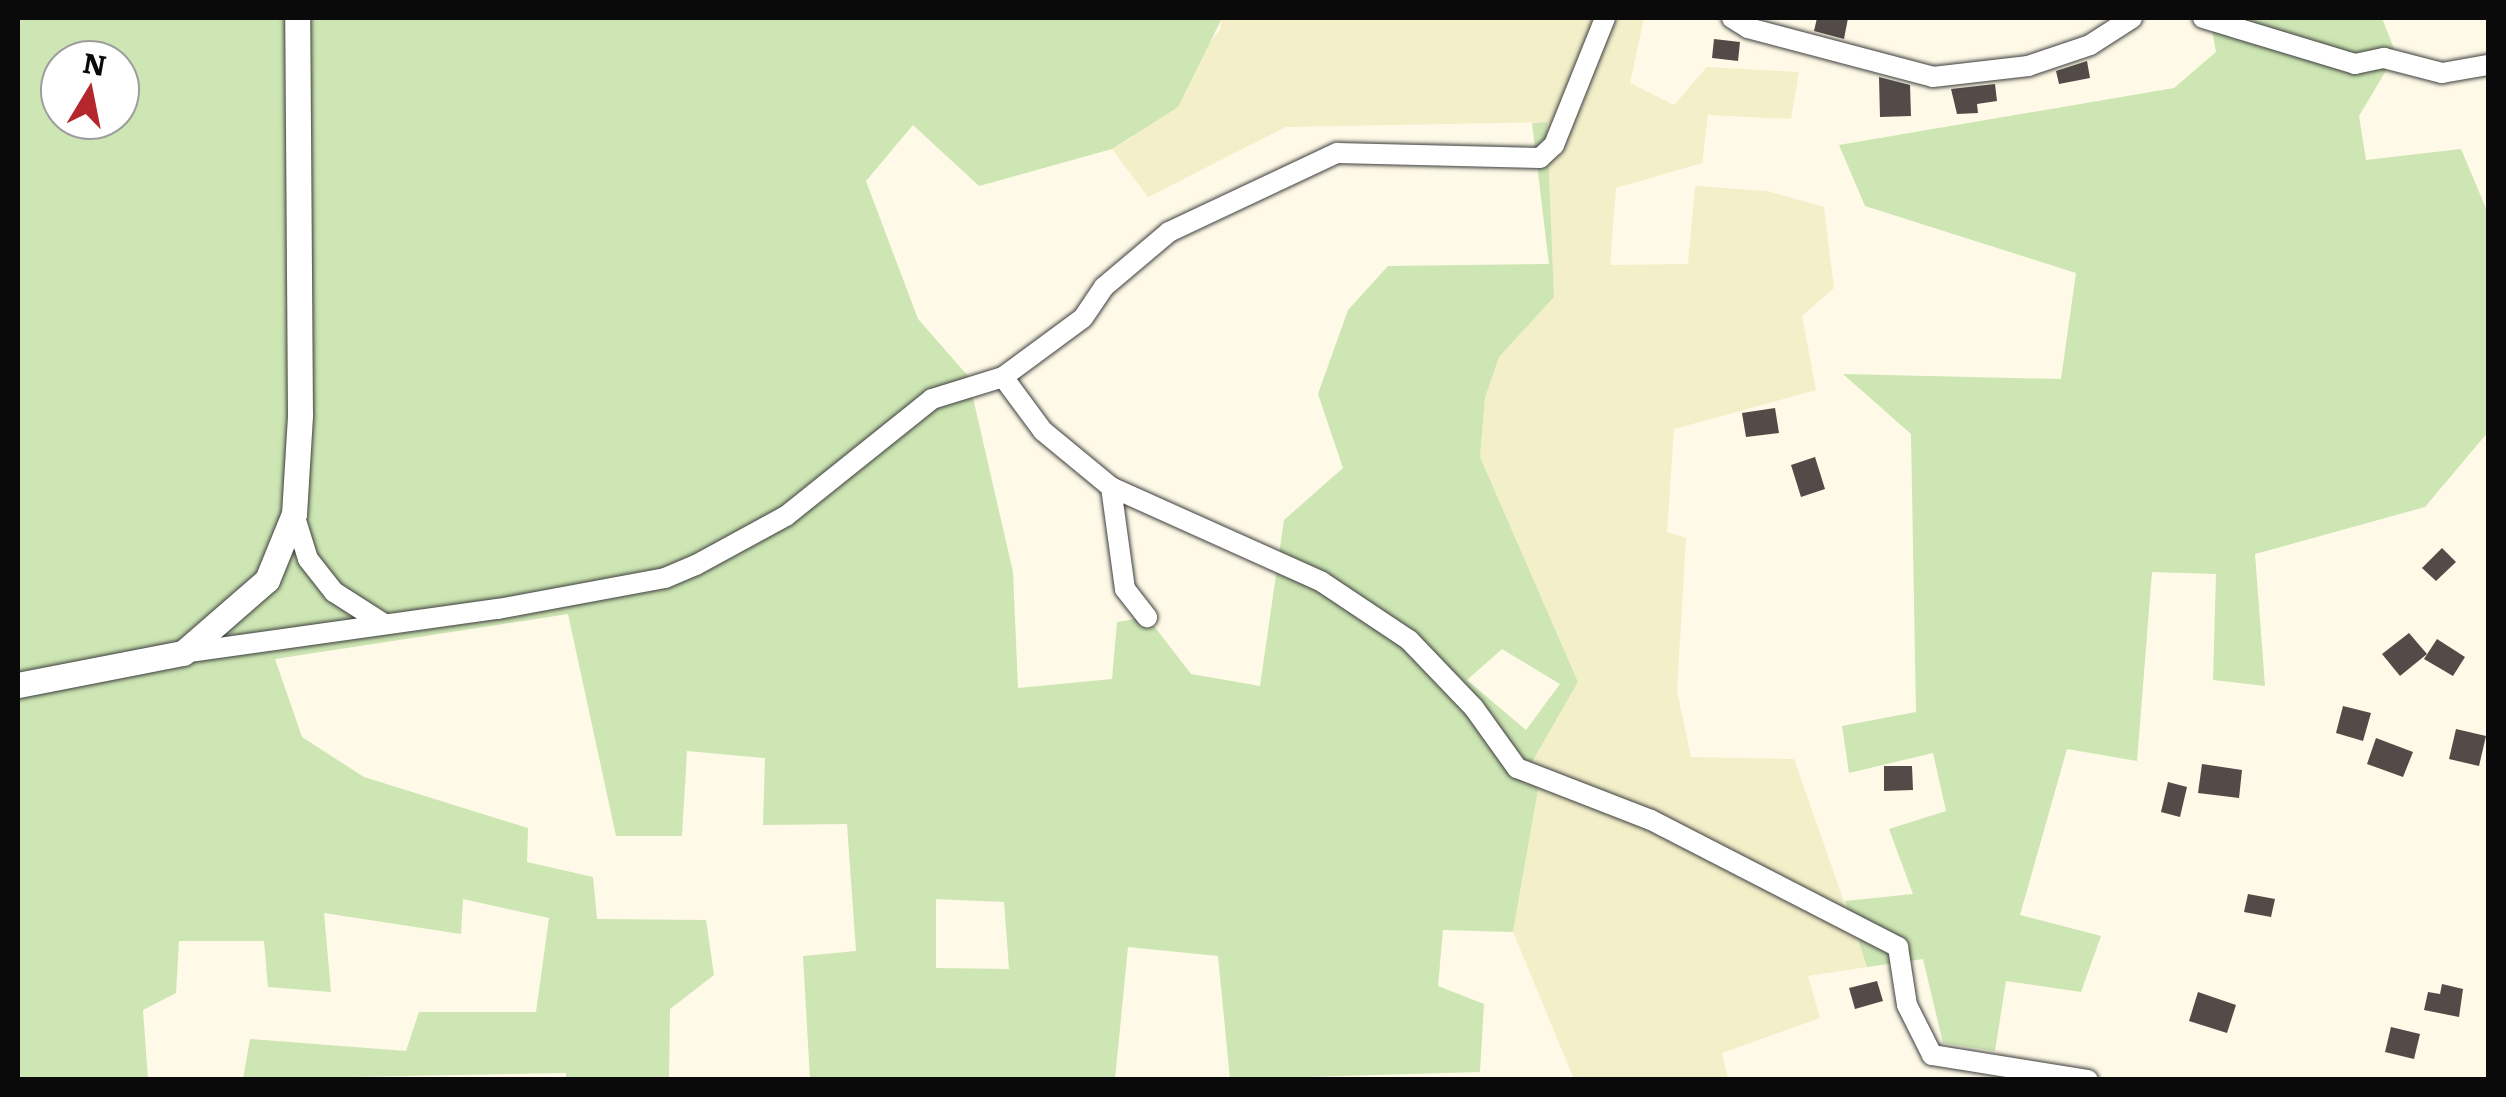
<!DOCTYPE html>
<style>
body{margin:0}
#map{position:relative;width:2506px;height:1097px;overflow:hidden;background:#fefae7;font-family:Literata,serif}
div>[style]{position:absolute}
.farmland>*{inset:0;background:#f2efc9}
.green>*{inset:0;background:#cde6b3}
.building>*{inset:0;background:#524b47}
.roads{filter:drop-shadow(0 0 2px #3d3d3d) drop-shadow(0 0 2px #3d3d3d)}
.minor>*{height:20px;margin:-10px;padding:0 10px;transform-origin:10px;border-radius:10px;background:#fff}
.tertiary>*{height:25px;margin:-12.5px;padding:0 12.5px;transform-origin:12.5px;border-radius:12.5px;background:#fff}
span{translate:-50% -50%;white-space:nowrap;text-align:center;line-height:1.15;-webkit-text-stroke:10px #fff;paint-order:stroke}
.frame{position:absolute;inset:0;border:20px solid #0a0a0a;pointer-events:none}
.north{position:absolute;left:40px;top:40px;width:100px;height:100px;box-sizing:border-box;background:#fff;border:2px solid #9d9d9d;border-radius:50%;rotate:10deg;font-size:28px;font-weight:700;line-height:40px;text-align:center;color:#0a0a0a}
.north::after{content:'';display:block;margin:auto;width:35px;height:45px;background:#b4282d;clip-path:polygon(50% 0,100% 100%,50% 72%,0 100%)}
</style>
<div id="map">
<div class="farmland">
<div style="clip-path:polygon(1222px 18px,1644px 18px,1630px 83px,1674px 105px,1707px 67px,1799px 72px,1791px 119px,1708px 115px,1702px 163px,1616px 188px,1610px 265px,1688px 264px,1695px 186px,1767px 191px,1824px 207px,1834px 288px,1802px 316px,1816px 390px,1674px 429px,1667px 532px,1686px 538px,1677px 691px,1691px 757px,1794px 759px,1867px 967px,1808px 976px,1820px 1018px,1722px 1053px,1728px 1079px,1574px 1079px,1513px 932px,1540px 778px,1532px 762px,1578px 682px,1480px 457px,1485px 398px,1499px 357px,1554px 297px,1547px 122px,1286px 127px,1148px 197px,1112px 149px,1131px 138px,1220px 30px)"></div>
</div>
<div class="green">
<div style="clip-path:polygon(evenodd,18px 18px,1222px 18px,1178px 107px,1112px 149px,979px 186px,913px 125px,866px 181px,918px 319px,968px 376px,1013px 572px,1018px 688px,1112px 679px,1117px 622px,1147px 617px,1191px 674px,1260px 686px,1284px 520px,1343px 468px,1318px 394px,1348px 310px,1388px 266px,1549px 264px,1532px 123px,1547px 122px,1554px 297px,1499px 357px,1485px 398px,1480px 457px,1578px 682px,1532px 762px,1540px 778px,1513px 932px,1443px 930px,1438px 986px,1484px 1004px,1480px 1072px,1230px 1079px,1218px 956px,1128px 947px,1115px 1079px,810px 1079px,803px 956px,856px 951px,847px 824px,763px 825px,765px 758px,687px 751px,682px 836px,616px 836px,568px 614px,275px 659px,302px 737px,364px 777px,528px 828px,527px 862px,593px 877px,597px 919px,706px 920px,714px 975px,670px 1009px,669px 1079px,566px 1079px,566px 1073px,243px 1079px,250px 1039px,406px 1051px,419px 1012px,536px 1012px,549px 918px,463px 899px,461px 934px,324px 913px,331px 992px,268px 987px,264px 941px,179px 941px,176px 993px,143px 1010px,148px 1079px,18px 1079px,18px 18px,60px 60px,120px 60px,120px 120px,60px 120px,60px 60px,18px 18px,1502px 649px,1560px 684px,1526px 730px,1467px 680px,1502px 649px,18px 18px,936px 899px,1004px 902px,1009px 969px,936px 968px,936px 899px)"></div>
<div style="clip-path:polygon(2210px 18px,2382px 18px,2396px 54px,2359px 116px,2366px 160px,2461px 149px,2488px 213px,2488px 432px,2425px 507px,2255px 554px,2265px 686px,2213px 680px,2216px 574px,2152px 572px,2137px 761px,2067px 749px,2020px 915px,2101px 936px,2081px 992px,2006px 981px,1995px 1051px,1943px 1043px,1923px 959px,1867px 967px,1845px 901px,1913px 894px,1889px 829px,1946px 811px,1933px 753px,1849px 773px,1842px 726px,1916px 712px,1911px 434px,1843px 374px,2061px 379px,2076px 273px,1865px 206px,1839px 145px,2174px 88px,2216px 52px)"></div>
</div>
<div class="building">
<div style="clip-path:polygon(1817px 18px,1848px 18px,1844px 39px,1814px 31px)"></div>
<div style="clip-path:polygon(1714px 39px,1740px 42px,1738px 61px,1712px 58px)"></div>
<div style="clip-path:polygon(2087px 61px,2090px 78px,2059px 84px,2056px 71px)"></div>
<div style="clip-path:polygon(1879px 77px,1910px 85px,1911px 116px,1880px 117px)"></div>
<div style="clip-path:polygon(1995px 84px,1997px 101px,1977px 104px,1978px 113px,1957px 114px,1951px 89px)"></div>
<div style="clip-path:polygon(1775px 408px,1779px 433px,1746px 437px,1742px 413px)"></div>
<div style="clip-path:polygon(1815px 457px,1825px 489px,1801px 497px,1791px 465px)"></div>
<div style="clip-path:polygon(2442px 548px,2456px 562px,2436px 581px,2422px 568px)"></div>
<div style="clip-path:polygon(2409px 633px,2427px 654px,2400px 676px,2382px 654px)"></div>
<div style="clip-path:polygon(2437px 639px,2465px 657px,2453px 676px,2424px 659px)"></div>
<div style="clip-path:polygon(2343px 706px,2371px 713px,2363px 741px,2336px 733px)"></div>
<div style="clip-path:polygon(2456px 729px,2486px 736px,2479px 766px,2449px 759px)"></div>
<div style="clip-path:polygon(2376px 738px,2413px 752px,2403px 777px,2367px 764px)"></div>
<div style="clip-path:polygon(2202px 764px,2242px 770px,2239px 798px,2198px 793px)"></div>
<div style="clip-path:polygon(1884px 766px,1912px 766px,1913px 790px,1884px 791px)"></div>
<div style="clip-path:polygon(2168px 782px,2187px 787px,2180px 817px,2161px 812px)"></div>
<div style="clip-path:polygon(2248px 894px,2275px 899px,2271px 917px,2244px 912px)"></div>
<div style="clip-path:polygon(1877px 981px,1883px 1001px,1855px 1009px,1849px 988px)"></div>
<div style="clip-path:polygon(2442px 984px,2463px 989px,2459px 1017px,2424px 1010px,2428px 992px,2440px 994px)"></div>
<div style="clip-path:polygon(2198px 992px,2236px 1005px,2227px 1033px,2189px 1021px)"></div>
<div style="clip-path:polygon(2391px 1027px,2420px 1034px,2414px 1059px,2385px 1052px)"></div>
</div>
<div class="roads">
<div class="minor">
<div style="left:1732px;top:18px;width:19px;rotate:32deg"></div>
<div style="left:1748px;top:28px;width:191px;rotate:14.8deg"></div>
<div style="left:1933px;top:77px;width:96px;rotate:-6.6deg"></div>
<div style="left:2028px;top:66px;width:65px;rotate:-18.7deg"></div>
<div style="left:2090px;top:45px;width:50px;rotate:-32.7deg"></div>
<div style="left:2203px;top:18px;width:159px;rotate:16.8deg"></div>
<div style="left:2355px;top:64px;width:30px;rotate:-12deg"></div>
<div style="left:2384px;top:58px;width:60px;rotate:14.5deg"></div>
<div style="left:2442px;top:73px;width:47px;rotate:-9.9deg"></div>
<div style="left:1003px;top:377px;width:67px;rotate:53.5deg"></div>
<div style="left:1043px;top:431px;width:88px;rotate:39.5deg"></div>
<div style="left:1111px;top:487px;width:231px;rotate:24.2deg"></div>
<div style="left:1322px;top:582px;width:105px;rotate:33.7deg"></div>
<div style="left:1409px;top:640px;width:94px;rotate:46.3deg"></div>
<div style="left:1474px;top:708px;width:74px;rotate:54.4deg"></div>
<div style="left:1517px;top:768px;width:144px;rotate:21.2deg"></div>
<div style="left:1651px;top:820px;width:278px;rotate:27.2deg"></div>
<div style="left:1898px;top:947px;width:59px;rotate:81.2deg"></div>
<div style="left:1907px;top:1005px;width:56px;rotate:63.4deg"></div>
<div style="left:1932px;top:1055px;width:158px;rotate:9.1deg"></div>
<div style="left:1111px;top:487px;width:103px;rotate:82.2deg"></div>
<div style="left:1125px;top:589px;width:36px;rotate:52deg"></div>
<div style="left:294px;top:514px;width:47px;rotate:72.7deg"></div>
<div style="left:308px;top:559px;width:42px;rotate:51.8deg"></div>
<div style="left:334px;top:592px;width:59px;rotate:32.6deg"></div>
<div style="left:183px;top:653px;width:318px;rotate:-8deg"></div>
<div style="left:498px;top:609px;width:170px;rotate:-10.5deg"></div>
<div style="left:665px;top:578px;width:34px;rotate:-23deg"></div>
<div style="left:696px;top:565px;width:102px;rotate:-28.6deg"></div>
<div style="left:786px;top:516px;width:187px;rotate:-38.7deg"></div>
<div style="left:932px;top:399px;width:74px;rotate:-17.2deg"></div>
<div style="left:1003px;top:377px;width:99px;rotate:-36.4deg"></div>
<div style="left:1083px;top:318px;width:37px;rotate:-56deg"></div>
<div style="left:1104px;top:287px;width:85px;rotate:-40.2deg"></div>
<div style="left:1169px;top:232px;width:186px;rotate:-25.2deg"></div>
<div style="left:1337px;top:153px;width:203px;rotate:1.4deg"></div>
<div style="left:1540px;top:158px;width:19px;rotate:-43deg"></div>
<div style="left:1554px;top:145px;width:137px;rotate:-68.1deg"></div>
</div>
<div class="tertiary">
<div style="left:18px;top:685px;width:168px;rotate:-11deg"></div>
<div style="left:183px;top:653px;width:111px;rotate:-41deg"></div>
<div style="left:267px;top:580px;width:71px;rotate:-67.8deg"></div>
<div style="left:294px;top:514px;width:99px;rotate:-86.5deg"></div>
<div style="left:300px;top:415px;width:397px;rotate:-90.4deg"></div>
</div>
</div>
<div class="frame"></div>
<div class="north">N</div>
</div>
